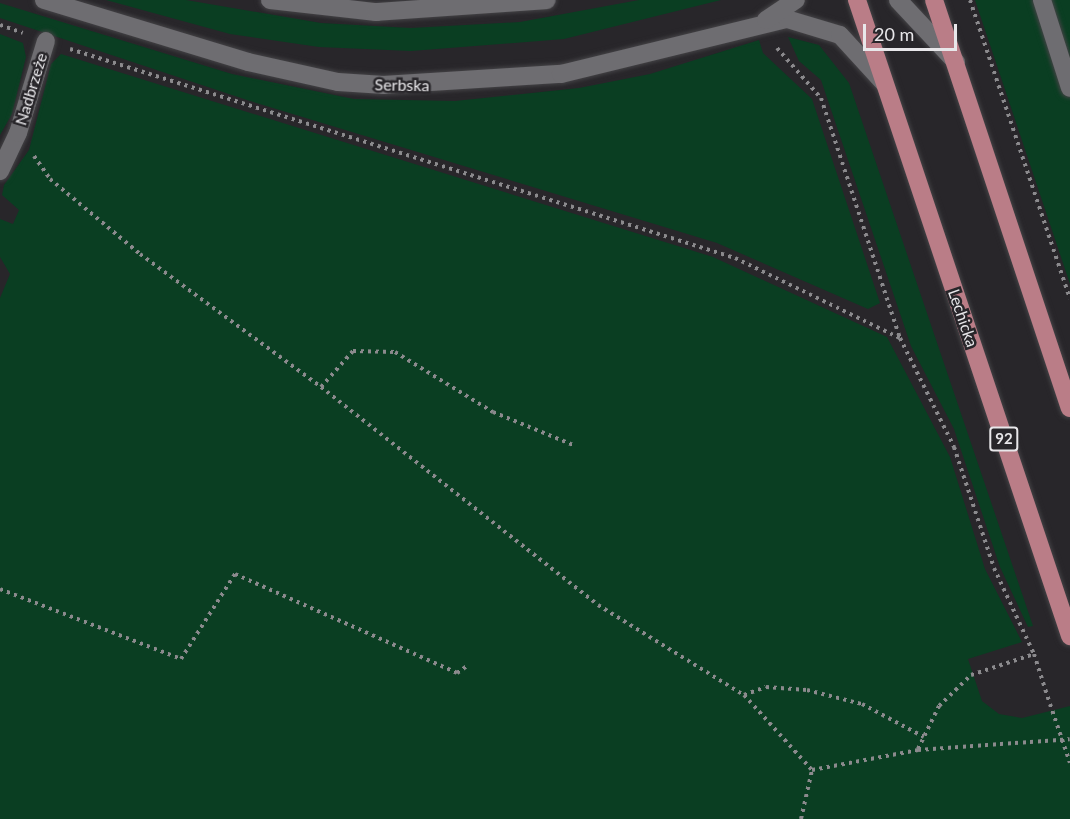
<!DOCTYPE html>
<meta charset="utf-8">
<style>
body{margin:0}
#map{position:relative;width:1070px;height:819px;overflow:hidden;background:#28262a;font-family:Lato,sans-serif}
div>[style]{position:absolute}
.green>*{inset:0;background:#0a3e22}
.path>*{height:4px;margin-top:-2px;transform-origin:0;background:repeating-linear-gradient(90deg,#8b8a8d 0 3px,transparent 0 7.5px)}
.roads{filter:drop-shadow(0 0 2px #444346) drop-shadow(0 0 2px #444346)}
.minor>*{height:18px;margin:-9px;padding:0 9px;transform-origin:9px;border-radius:9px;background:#6e6d71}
.major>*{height:18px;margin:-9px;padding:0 9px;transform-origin:9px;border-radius:9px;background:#ba7d87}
.path-bridge>*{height:4px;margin-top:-2px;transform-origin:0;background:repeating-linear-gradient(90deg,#8b8a8d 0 3px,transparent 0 7.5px)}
span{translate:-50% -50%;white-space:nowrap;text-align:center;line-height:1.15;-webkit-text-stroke:5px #28262a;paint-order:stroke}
.shield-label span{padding:2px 4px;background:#28262a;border:2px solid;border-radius:4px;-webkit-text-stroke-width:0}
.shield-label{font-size:15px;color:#e8e7ea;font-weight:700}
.street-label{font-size:16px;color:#e8e7ea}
.scale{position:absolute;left:863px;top:24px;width:94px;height:27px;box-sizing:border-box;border:3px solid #e8e7ea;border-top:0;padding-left:8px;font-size:18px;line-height:21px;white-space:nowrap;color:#e8e7ea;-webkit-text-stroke:4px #28262a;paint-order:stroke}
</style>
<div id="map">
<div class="green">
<div style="clip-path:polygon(106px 0,186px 0,321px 23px,411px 28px,520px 22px,639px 0,721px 0,564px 39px,411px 51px,319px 47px,230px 34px)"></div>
<div style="clip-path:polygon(975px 0,1070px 0,1070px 284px)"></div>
<div style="clip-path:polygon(0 3px,232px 74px,354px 99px,455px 101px,579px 88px,650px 74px,759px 40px,763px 53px,812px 99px,880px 303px,868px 309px,717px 243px,247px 100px,0 18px)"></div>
<div style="clip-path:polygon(0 34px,23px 43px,26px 57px,12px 114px,0 135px)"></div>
<div style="clip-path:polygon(788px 37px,819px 45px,849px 83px,1033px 626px,1028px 627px,1000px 567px,954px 429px,911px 346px,821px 80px,799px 61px)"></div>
<div style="clip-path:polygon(61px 54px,713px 257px,887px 337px,950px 457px,985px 569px,1022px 642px,968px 659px,982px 701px,999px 714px,1022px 718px,1070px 706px,1070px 819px,0 819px,0 298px,10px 274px,0 257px,0 219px,13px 224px,19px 210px,2px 195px,4px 185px,29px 150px,51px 64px)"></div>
</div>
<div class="path">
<div style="left:970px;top:0;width:315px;rotate:71.5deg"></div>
<div style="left:0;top:25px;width:24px;rotate:19deg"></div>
<div style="left:777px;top:48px;width:67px;rotate:48.7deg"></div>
<div style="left:821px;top:98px;width:253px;rotate:71.8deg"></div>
<div style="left:900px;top:338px;width:122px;rotate:63.6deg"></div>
<div style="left:954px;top:447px;width:127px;rotate:71.7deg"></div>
<div style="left:994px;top:568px;width:95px;rotate:65.1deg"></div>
<div style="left:1034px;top:654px;width:52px;rotate:72.3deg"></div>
<div style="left:70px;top:49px;width:697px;rotate:17.45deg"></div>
<div style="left:735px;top:258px;width:183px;rotate:25.9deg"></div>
<div style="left:34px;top:156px;width:28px;rotate:55deg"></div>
<div style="left:50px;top:179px;width:117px;rotate:39.8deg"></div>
<div style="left:140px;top:254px;width:225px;rotate:36.3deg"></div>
<div style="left:321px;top:387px;width:352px;rotate:38.2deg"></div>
<div style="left:598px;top:605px;width:172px;rotate:31.7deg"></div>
<div style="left:744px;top:695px;width:101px;rotate:47.8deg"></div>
<div style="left:812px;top:770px;width:108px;rotate:-10.7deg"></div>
<div style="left:918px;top:750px;width:152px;rotate:-4.1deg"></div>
<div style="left:321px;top:387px;width:48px;rotate:-48.4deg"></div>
<div style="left:353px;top:351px;width:42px;rotate:1.4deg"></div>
<div style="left:395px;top:352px;width:115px;rotate:31.5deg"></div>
<div style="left:493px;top:412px;width:87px;rotate:22.4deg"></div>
<div style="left:0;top:589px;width:194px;rotate:21.1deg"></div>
<div style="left:181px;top:659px;width:101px;rotate:-57.6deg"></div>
<div style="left:235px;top:574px;width:243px;rotate:24deg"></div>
<div style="left:457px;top:673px;width:12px;rotate:-35deg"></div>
<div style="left:744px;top:695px;width:23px;rotate:-20deg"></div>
<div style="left:766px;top:687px;width:41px;rotate:4.2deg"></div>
<div style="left:807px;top:690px;width:57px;rotate:14.3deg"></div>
<div style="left:862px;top:704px;width:70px;rotate:28deg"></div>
<div style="left:918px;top:749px;width:48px;rotate:-64deg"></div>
<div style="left:939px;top:706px;width:45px;rotate:-44.1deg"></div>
<div style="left:971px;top:675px;width:66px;rotate:-18.4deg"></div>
<div style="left:801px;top:819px;width:50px;rotate:-77.3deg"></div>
</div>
<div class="roads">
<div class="minor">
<div style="left:44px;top:0;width:213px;rotate:16.9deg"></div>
<div style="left:248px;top:62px;width:92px;rotate:12.5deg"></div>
<div style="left:338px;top:82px;width:46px;rotate:3.7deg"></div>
<div style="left:384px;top:85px;width:177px;rotate:-3.6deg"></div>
<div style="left:561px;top:74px;width:233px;rotate:-13.7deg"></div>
<div style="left:787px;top:19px;width:55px;rotate:16.8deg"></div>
<div style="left:840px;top:35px;width:65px;rotate:47.5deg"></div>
<div style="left:270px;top:0;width:107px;rotate:6.5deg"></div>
<div style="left:376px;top:12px;width:171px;rotate:-4deg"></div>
<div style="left:898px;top:0;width:85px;rotate:46.9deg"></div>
<div style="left:1042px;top:0;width:92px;rotate:72.3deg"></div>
<div style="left:766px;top:20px;width:36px;rotate:-34deg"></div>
<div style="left:0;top:171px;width:42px;rotate:-64.7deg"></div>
<div style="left:18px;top:133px;width:96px;rotate:-73.1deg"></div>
</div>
<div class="major">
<div style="left:857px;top:0;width:671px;rotate:71.48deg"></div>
<div style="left:934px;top:0;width:430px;rotate:71.6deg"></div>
</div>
</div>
<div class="path-bridge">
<div style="left:1050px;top:704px;width:62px;rotate:71.3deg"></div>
</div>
<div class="shield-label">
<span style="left:1004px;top:439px">92</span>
</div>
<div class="street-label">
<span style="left:402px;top:85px;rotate:1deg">Serbska</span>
<span style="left:31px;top:89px;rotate:-73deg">Nadbrzeże</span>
<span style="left:963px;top:318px;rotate:71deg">Lechicka</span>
</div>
<div class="scale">20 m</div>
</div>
